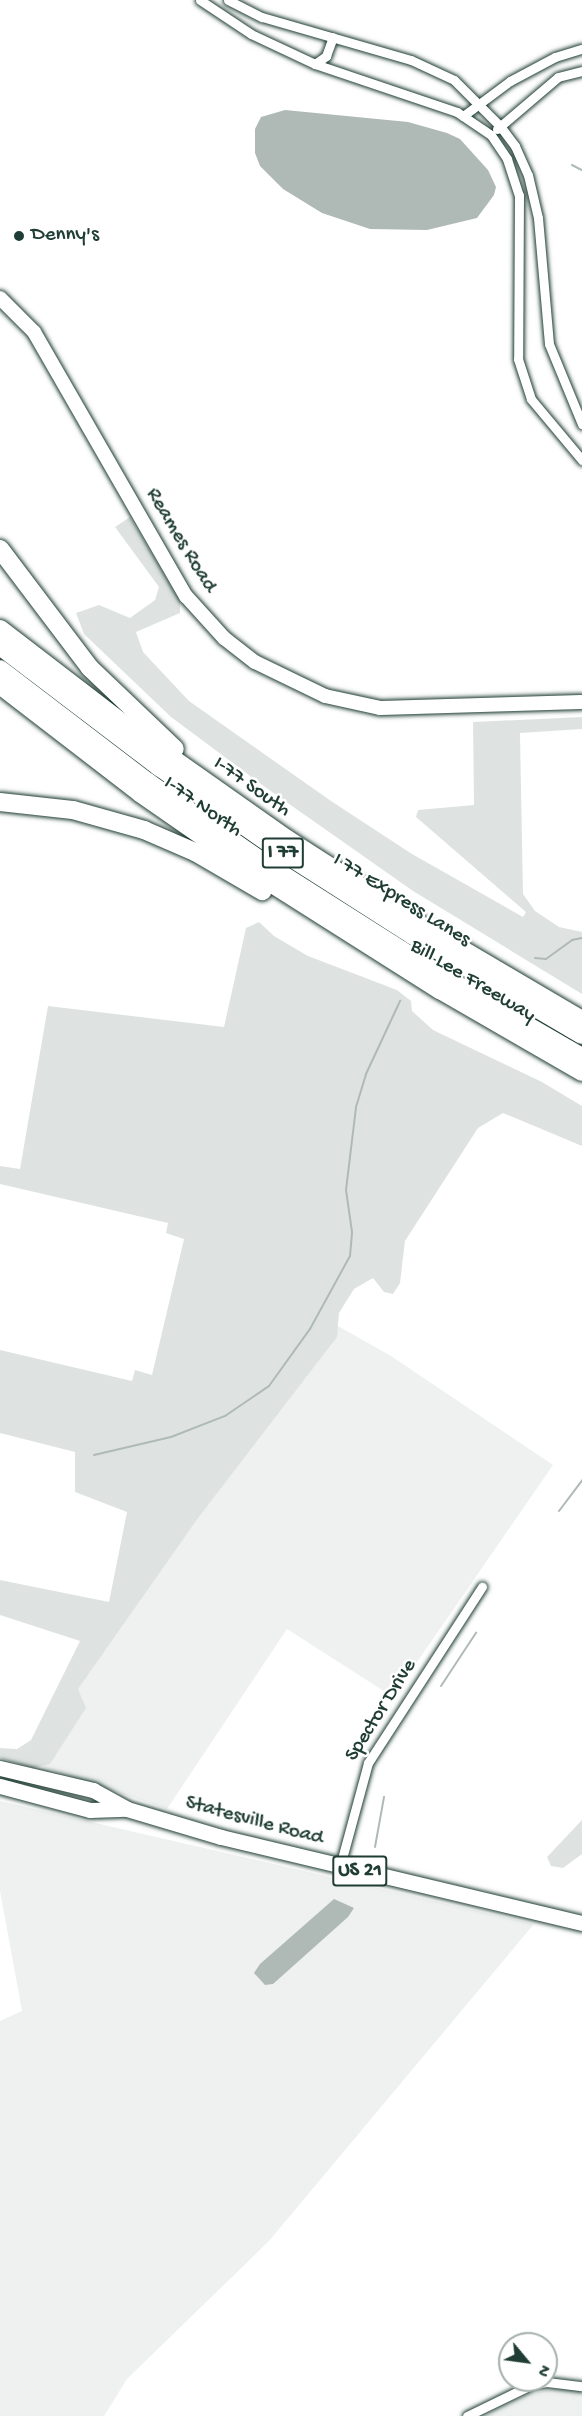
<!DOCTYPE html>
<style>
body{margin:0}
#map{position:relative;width:582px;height:2416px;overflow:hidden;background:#fff;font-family:"Gochi Hand",sans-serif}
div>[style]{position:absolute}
.built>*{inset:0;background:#eef1f0}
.green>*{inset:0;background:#dee3e2}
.water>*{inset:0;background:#afbab7}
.stream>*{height:2px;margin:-1px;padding:0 1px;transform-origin:1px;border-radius:1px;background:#afbab7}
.roads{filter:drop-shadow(0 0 2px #1f3d34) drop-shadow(0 0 2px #1f3d34)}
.minor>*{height:9px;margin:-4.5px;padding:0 4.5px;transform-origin:4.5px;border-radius:4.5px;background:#fff}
.secondary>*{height:14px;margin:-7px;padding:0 7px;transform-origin:7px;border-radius:7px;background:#fff}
.primary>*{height:15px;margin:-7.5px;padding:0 7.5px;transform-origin:7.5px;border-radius:7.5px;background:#fff}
.motorway>*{height:18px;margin:-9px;padding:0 9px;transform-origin:9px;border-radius:9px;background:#fff}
.dots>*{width:16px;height:16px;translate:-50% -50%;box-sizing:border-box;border:3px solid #fff;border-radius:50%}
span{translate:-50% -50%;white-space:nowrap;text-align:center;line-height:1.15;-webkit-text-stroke:5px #fff;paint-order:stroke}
.shield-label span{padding:2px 4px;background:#fff;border:2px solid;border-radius:4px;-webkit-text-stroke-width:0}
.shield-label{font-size:20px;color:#1f3d34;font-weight:700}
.poi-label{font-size:21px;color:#1f3d34}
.left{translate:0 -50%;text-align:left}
.street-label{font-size:21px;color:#1f3d34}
.north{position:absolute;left:498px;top:2332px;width:60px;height:60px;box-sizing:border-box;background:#fff;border:2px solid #a5b1ae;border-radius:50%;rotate:119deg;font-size:16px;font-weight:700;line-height:24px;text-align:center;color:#1f3d34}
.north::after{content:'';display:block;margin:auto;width:21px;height:27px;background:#1f3d34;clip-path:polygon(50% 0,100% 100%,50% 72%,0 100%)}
</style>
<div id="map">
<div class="built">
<div style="clip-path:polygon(338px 1326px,391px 1356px,553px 1465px,393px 1697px,287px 1629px,167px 1809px,23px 1760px,169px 1552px)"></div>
<div style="clip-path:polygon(0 1801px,534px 1924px,269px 2241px,127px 2379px,104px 2416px,0 2416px,0 2021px,22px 2011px,0 1891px)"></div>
<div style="clip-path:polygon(560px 2388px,582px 2391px,582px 2416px,484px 2416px,529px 2394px)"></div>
</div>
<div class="green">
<div style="clip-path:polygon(130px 517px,180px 601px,180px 613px,136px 632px,143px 652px,189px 701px,331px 801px,412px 854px,523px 917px,526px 912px,416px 817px,418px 810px,474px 805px,473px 722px,582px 717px,582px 729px,520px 733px,523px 894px,535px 911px,559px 927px,582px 932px,582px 994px,413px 891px,265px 787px,171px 717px,84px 634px,76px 613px,99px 605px,130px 618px,155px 600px,159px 587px,115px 527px)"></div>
<div style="clip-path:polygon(259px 922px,274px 936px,308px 956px,397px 990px,411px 1001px,412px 1011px,433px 1030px,542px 1082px,582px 1106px,582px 1146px,503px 1113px,478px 1128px,405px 1241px,400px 1283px,393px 1294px,384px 1292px,373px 1278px,354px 1289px,339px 1313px,337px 1337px,198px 1518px,78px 1689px,86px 1708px,50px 1764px,33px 1768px,0 1758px,0 1748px,17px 1749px,31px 1740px,80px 1641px,0 1615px,0 1580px,109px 1602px,127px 1512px,75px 1492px,75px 1452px,0 1433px,0 1350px,132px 1381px,135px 1370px,152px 1375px,184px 1239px,166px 1233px,168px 1223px,0 1184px,0 1166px,20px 1169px,48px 1006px,224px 1027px,246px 928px)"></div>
<div style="clip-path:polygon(582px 1820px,582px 1854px,563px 1868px,551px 1866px,547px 1857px)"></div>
</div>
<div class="water">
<div style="clip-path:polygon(285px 110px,408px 122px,447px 133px,460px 139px,488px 170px,496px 187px,494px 195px,477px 218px,427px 230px,370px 229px,322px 213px,283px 189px,260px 166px,255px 153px,255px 129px,261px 117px)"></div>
<div style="clip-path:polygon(334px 1899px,354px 1908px,348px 1917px,273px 1984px,265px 1985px,254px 1973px,260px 1964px)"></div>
</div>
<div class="stream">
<div style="left:572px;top:165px;width:11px;rotate:27deg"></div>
<div style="left:535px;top:958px;width:11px;rotate:5deg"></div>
<div style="left:546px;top:959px;width:32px;rotate:-36deg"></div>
<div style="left:572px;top:940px;width:10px;rotate:-11deg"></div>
<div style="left:94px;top:1455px;width:79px;rotate:-13.2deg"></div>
<div style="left:171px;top:1437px;width:58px;rotate:-21.3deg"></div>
<div style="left:225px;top:1416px;width:53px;rotate:-34.3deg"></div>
<div style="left:269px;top:1386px;width:70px;rotate:-54.3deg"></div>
<div style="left:310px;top:1329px;width:83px;rotate:-61.3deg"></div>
<div style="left:350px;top:1256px;width:24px;rotate:-85deg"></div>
<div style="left:352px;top:1232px;width:42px;rotate:-98.1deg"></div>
<div style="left:346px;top:1190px;width:84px;rotate:-83.1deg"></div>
<div style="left:356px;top:1107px;width:34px;rotate:-73deg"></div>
<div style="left:366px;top:1074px;width:81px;rotate:-65deg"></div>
<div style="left:559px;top:1511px;width:39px;rotate:-53deg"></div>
<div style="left:441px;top:1686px;width:64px;rotate:-56.6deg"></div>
<div style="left:375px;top:1847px;width:51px;rotate:-79.8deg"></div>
</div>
<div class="roads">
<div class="minor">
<div style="left:200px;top:0;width:61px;rotate:33.7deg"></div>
<div style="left:251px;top:34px;width:71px;rotate:25.1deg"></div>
<div style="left:315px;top:64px;width:150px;rotate:18.7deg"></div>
<div style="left:457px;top:112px;width:41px;rotate:34.1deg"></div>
<div style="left:491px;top:135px;width:29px;rotate:56deg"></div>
<div style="left:507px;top:159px;width:38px;rotate:72deg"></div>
<div style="left:519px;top:195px;width:164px;rotate:90.3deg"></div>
<div style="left:518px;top:359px;width:42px;rotate:72deg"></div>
<div style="left:531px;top:399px;width:80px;rotate:50.1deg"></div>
<div style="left:228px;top:0;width:38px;rotate:27deg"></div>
<div style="left:262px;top:17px;width:155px;rotate:16.1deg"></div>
<div style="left:411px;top:60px;width:47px;rotate:24.9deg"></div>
<div style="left:454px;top:80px;width:65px;rotate:45deg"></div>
<div style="left:500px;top:126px;width:25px;rotate:53deg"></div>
<div style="left:515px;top:146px;width:32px;rotate:66deg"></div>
<div style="left:528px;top:175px;width:44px;rotate:76.9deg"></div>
<div style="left:538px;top:218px;width:126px;rotate:85deg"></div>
<div style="left:549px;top:344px;width:87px;rotate:67.6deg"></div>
<div style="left:315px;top:64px;width:14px;rotate:-36deg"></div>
<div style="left:326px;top:56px;width:20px;rotate:-70deg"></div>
<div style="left:463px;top:116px;width:59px;rotate:-36.7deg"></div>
<div style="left:510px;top:81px;width:51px;rotate:-28.1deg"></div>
<div style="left:555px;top:57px;width:28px;rotate:-17deg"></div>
<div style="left:497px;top:129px;width:80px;rotate:-40.4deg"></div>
<div style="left:558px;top:77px;width:25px;rotate:-14deg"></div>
<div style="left:340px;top:1866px;width:107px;rotate:-74.8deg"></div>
<div style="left:368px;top:1763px;width:210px;rotate:-57.1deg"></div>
<div style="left:467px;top:2416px;width:73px;rotate:-25.9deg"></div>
<div style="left:533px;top:2384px;width:14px;rotate:-8deg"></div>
<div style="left:547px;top:2382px;width:35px;rotate:7deg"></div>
</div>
<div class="secondary">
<div style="left:0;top:298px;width:48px;rotate:45deg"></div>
<div style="left:34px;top:332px;width:305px;rotate:60.1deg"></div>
<div style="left:186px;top:596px;width:57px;rotate:47.9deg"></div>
<div style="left:224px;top:638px;width:39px;rotate:38deg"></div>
<div style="left:255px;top:662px;width:78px;rotate:25.9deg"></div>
<div style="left:325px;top:696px;width:56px;rotate:12.3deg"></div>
<div style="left:380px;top:708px;width:202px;rotate:-1.7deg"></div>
</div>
<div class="primary">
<div style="left:0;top:1768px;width:96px;rotate:13.3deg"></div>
<div style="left:93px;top:1790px;width:39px;rotate:29deg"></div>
<div style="left:127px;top:1809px;width:98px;rotate:16.6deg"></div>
<div style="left:221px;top:1837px;width:371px;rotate:13.4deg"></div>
<div style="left:0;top:1786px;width:93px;rotate:14.9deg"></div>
<div style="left:90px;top:1810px;width:36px;rotate:-2deg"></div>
</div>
<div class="motorway">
<div style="left:0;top:549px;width:149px;rotate:52.9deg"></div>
<div style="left:90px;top:668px;width:117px;rotate:43.6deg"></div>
<div style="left:0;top:629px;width:153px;rotate:37.5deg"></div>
<div style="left:121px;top:722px;width:203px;rotate:35.2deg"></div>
<div style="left:287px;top:839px;width:157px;rotate:32.8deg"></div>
<div style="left:419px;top:924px;width:189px;rotate:30.5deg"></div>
<div style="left:0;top:646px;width:200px;rotate:37.3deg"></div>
<div style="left:159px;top:767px;width:146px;rotate:34.7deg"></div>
<div style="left:279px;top:850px;width:158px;rotate:32.6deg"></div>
<div style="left:412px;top:935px;width:197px;rotate:30.5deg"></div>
<div style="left:0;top:669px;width:186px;rotate:37.4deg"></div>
<div style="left:148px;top:782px;width:147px;rotate:34.8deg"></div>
<div style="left:269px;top:866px;width:211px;rotate:32.4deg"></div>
<div style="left:447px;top:979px;width:156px;rotate:30deg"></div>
<div style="left:0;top:685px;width:177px;rotate:37.6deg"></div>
<div style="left:140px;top:793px;width:147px;rotate:34.8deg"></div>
<div style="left:261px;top:877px;width:212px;rotate:32.3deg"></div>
<div style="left:440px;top:990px;width:164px;rotate:30deg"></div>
<div style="left:0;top:802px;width:73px;rotate:6.3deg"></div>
<div style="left:73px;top:810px;width:74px;rotate:15.7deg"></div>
<div style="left:144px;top:830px;width:56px;rotate:23.3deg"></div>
<div style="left:195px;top:852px;width:78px;rotate:30.2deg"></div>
</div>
</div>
<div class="dots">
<div style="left:19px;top:236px;background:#1f3d34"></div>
</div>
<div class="shield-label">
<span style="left:283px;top:853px">I 77</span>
<span style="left:360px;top:1871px">US 21</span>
</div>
<div class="poi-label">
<span class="left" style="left:31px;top:236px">Denny's</span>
</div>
<div class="street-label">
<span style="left:180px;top:541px;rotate:59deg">Reames Road</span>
<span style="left:251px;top:788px;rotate:35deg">I-77 South</span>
<span style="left:202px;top:808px;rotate:35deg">I-77 North</span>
<span style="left:401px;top:901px;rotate:32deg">I 77 Express Lanes</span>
<span style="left:472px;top:982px;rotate:31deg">Bill Lee Freeway</span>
<span style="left:382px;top:1711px;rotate:-58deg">Spector Drive</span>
<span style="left:254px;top:1822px;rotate:15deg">Statesville Road</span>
</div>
<div class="north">N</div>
</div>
